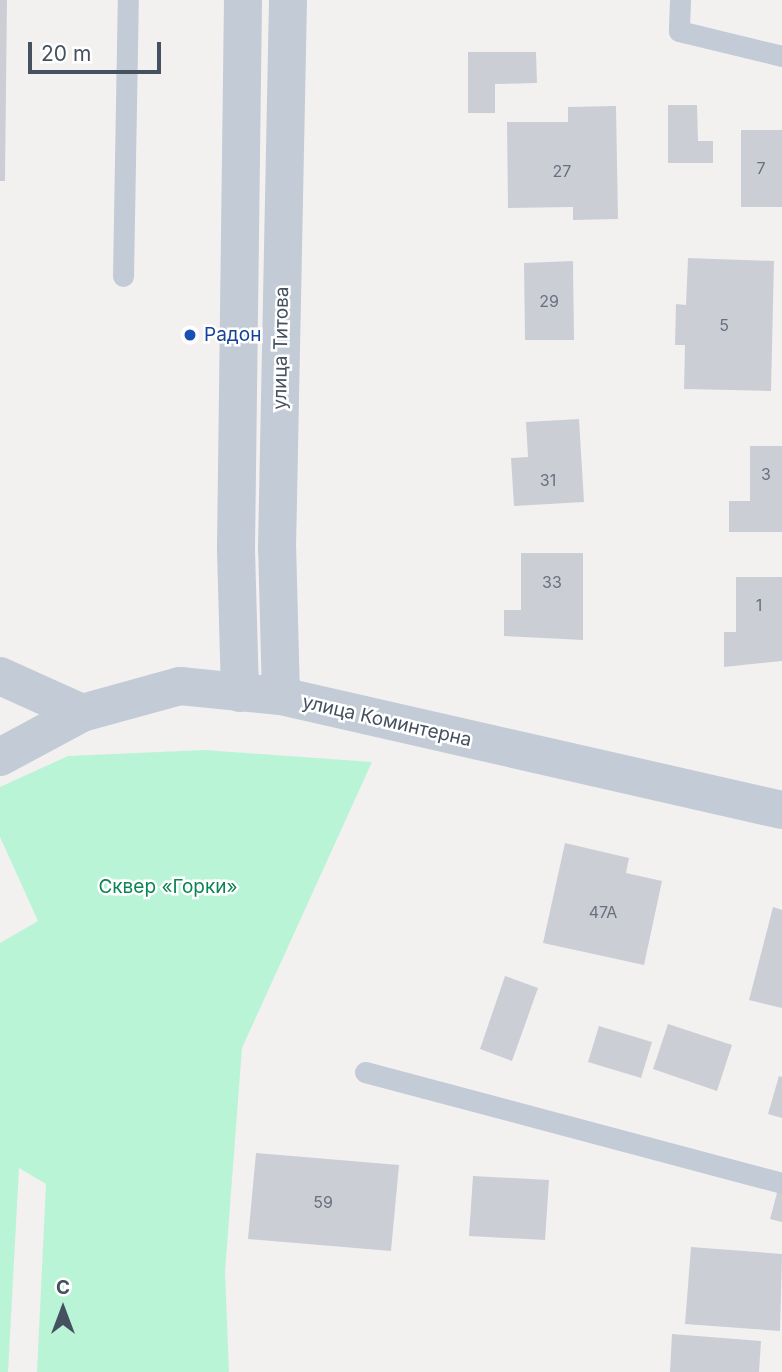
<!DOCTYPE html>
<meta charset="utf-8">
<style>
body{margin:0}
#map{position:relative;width:782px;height:1372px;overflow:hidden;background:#f3f0f0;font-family:Inter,sans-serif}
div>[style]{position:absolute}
.green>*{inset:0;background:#baf4d7}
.building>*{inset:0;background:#ccced6}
.service>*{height:21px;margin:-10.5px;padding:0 10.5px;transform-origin:10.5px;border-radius:10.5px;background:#c2cbd6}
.minor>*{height:38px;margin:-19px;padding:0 19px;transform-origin:19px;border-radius:19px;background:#c2cbd6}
.tertiary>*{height:38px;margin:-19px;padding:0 19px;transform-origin:19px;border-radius:19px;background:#c2cbd6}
.dots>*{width:19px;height:19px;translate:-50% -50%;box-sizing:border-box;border:4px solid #fff;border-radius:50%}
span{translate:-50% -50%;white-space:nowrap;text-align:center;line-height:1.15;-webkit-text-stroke:5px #fff;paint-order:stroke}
.number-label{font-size:16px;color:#68707e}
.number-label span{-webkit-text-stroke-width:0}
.transit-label{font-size:19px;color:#164399}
.left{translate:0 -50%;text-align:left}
.street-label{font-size:19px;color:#465160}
.park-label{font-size:19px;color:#0c8555}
.north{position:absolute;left:28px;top:1274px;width:70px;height:70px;-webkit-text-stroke:5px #fff;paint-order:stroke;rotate:0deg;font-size:19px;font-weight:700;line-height:28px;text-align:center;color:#465160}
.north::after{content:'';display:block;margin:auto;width:24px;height:32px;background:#465160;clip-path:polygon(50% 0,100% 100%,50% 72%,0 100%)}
.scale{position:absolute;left:28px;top:42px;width:133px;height:32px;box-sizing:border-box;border:4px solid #465160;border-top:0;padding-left:9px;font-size:21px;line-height:24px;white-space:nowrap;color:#465160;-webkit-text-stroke:5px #fff;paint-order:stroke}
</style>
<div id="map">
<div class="green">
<div style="clip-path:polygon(204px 750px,372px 762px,242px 1048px,225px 1272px,229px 1372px,37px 1372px,46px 1184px,19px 1168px,8px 1372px,0 1372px,0 943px,38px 921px,0 837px,0 787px,68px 756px)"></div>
</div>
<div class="building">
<div style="clip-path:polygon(0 0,7px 0,5px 181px,0 181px)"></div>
<div style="clip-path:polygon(468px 52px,536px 52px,537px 83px,495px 84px,495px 113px,468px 113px)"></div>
<div style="clip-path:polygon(668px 105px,697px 105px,698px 141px,713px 141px,713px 163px,668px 163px)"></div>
<div style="clip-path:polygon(616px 106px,618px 219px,573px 220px,573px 207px,508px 208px,507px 122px,568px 122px,568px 107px)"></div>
<div style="clip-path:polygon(741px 130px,782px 130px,782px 207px,741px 207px)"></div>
<div style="clip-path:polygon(688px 258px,774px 261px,771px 391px,684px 389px,685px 345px,675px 345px,676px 304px,686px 305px)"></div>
<div style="clip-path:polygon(573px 261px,574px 340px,525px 340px,524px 263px)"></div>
<div style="clip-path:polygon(579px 419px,584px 502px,514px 506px,511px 458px,528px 457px,526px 422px)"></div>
<div style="clip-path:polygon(750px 446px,782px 446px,782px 532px,729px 532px,729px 501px,750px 501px)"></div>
<div style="clip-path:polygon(521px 553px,583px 553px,583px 640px,504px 636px,504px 610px,521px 610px)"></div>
<div style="clip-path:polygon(736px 577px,782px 577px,782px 661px,724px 667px,724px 632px,736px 632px)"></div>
<div style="clip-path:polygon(565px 843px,629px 858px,626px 873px,662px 881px,644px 965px,543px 943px)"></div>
<div style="clip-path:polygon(773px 907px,782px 910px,782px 1008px,749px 1000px)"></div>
<div style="clip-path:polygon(505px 976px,538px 988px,512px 1061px,480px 1049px)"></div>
<div style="clip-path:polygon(668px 1024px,732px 1045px,717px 1091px,653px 1069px)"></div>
<div style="clip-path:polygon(599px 1026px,652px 1042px,641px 1078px,588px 1062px)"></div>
<div style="clip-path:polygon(779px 1076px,782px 1077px,782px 1118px,768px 1114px)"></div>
<div style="clip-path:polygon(256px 1153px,399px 1165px,391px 1251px,248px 1239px)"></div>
<div style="clip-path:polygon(473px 1176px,549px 1180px,545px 1240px,469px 1236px)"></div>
<div style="clip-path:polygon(778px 1189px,782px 1190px,782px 1222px,770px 1219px)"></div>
<div style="clip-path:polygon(691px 1247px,782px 1254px,780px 1331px,685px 1324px)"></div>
<div style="clip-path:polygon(672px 1334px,761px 1341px,759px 1372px,670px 1372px)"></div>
</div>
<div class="service">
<div style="left:680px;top:0;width:31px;rotate:92deg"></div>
<div style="left:679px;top:31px;width:106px;rotate:13.6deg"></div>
<div style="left:123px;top:276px;width:276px;rotate:-89deg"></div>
<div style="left:365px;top:1072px;width:432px;rotate:14.9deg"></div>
</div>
<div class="minor">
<div style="left:0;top:676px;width:90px;rotate:24.3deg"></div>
</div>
<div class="tertiary">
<div style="left:240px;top:693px;width:145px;rotate:-91.6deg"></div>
<div style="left:236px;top:548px;width:548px;rotate:-89.27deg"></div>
<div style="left:281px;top:696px;width:148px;rotate:-91.5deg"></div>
<div style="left:277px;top:548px;width:548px;rotate:-88.85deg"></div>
<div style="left:0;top:757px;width:93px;rotate:-28.2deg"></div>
<div style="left:82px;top:713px;width:102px;rotate:-15.4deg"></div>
<div style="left:180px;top:686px;width:101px;rotate:5.7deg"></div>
<div style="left:281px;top:696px;width:514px;rotate:12.82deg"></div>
</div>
<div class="dots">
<div style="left:190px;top:335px;background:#1a4fb4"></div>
</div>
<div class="number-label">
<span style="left:761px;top:168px">7</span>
<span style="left:562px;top:171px">27</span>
<span style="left:549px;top:301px">29</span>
<span style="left:724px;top:325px">5</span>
<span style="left:766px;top:474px">3</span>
<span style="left:548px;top:480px">31</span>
<span style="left:552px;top:582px">33</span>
<span style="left:759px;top:605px">1</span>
<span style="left:603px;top:912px">47А</span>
<span style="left:323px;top:1202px">59</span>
</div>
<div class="transit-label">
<span class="left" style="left:204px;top:335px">Радон</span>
</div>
<div class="street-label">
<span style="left:281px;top:348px;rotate:-89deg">улица Титова</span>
<span style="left:387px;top:721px;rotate:13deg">улица Коминтерна</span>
</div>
<div class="park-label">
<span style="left:168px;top:887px">Сквер «Горки»</span>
</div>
<div class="north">С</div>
<div class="scale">20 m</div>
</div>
